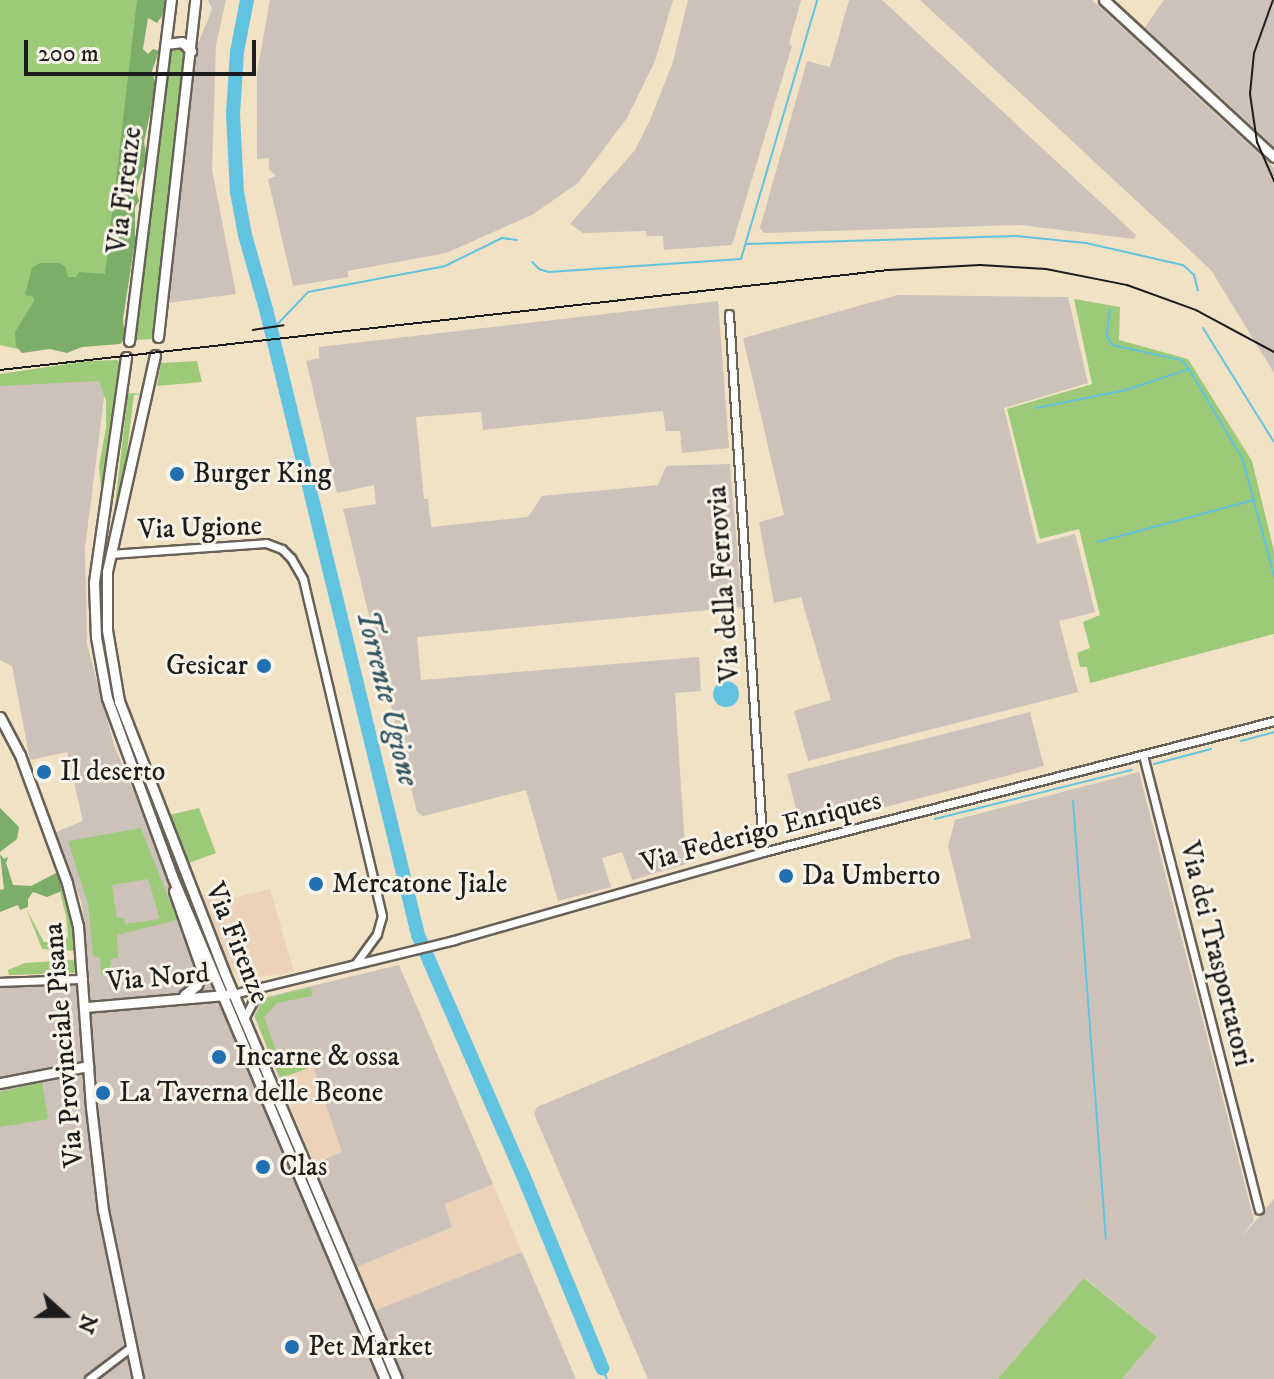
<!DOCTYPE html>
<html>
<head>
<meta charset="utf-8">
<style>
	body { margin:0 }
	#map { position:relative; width:1274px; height:1379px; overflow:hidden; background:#f1e1c5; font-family:"IM FELL DW Pica",serif }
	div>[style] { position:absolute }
	.built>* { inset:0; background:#ebd2b9 }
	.industrial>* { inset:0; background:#cdc2b9 }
	.green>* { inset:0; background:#9cca79 }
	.forest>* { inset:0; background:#7dae69 }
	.water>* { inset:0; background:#62c3e0 }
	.round { border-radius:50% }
	.stream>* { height:2px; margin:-1px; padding:0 1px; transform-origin:1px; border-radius:1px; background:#62c3e0 }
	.river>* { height:14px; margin:-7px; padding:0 7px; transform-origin:7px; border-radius:7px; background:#62c3e0 }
	.roads { filter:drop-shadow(2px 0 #676157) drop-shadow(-2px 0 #676157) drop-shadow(0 2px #676157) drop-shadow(0 -2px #676157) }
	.street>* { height:7px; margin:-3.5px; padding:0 3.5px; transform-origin:3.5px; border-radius:3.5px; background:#fff }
	.secondary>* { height:9px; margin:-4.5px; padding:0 4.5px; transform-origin:4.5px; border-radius:4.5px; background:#fff }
	.rail>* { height:2px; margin:-1px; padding:0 1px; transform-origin:1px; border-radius:1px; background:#1c1c1c }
	.dots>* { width:22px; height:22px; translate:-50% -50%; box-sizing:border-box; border:4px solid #f7f3e8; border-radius:50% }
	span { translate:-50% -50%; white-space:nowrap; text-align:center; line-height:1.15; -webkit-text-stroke:6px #f7f3e8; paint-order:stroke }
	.street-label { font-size:28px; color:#1c1c1c }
	.poi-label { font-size:28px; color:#1c1c1c }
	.left { translate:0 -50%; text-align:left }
	.right { translate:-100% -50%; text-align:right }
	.water-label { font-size:30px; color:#345661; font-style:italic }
	.north { position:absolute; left:24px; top:1275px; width:80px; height:80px; -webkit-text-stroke:6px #f7f3e8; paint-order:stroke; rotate:111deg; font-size:22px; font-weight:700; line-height:32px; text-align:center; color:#1c1c1c }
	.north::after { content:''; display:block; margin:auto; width:28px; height:36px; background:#1c1c1c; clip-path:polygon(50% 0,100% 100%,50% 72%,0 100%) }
	.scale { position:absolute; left:24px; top:40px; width:232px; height:36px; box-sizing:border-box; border:4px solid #1c1c1c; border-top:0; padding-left:10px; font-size:24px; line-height:28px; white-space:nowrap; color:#1c1c1c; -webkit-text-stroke:6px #f7f3e8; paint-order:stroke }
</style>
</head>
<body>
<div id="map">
	<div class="built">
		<div style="clip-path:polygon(227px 889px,229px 899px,270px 889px,294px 972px,243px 979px,230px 970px,201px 896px)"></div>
		<div style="clip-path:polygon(313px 1065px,343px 1153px,314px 1164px,279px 1078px)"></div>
		<div style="clip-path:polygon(493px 1184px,522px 1252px,374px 1311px,357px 1267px,452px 1227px,445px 1204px)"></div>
	</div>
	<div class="industrial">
		<div style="clip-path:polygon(208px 0,226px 0,216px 45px,212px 169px,236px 294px,168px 303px,198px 44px,212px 9px)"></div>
		<div style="clip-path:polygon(270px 0,673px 0,655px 61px,627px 118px,578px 183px,532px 215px,446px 253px,348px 271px,348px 277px,293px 286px,268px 179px,276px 176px,269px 170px,269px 158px,257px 159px,257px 73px)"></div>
		<div style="clip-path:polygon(688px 0,801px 0,789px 44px,792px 46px,733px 242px,731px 245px,664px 250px,663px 236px,647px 236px,646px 231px,583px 233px,570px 224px,635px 150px,650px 120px,673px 62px)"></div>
		<div style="clip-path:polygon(849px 0,882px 0,1136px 235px,1134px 239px,1021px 225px,764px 233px,760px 228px,807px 61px,830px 67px)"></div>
		<div style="clip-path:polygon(920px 0,1092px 0,1274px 168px,1274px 373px,1211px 270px)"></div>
		<div style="clip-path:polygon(1164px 0,1274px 0,1274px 146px,1145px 27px)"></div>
		<div style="clip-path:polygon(898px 295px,1068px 297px,1088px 383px,1004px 408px,1037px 544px,1075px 534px,1095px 612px,1059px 621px,1078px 692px,808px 761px,794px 711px,831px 700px,801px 597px,774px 603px,759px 522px,784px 515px,743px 338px)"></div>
		<div style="clip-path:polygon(718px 301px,729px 448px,682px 453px,680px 431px,666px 431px,663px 411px,483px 430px,481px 412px,416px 417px,424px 499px,428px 499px,431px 527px,528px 517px,542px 496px,658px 485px,666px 466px,730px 464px,742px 607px,417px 637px,421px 680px,699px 657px,701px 691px,675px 693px,686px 864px,632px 880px,622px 852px,602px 858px,611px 887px,558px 901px,526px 790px,423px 816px,417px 812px,343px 509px,376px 504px,374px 485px,337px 493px,306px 361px,319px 358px,319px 347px)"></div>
		<div style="clip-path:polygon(108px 367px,85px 548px,87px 644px,114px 745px,379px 1379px,0 1379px,0 987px,90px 983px,82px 904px,56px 832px,83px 821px,67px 752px,30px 760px,12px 666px,0 660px,0 379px)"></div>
		<div style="clip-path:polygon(1030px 712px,1044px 766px,801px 829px,787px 774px)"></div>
		<div style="clip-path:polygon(1139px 772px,1254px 1220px,1241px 1238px,1274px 1199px,1274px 1379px,1122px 1379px,1157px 1337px,1085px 1278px,998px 1379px,648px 1379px,534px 1114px,537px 1107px,897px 957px,971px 938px,948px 846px,955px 820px)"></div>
		<div style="clip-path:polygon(399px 965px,493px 1184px,445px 1204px,452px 1227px,357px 1267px,314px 1164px,342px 1152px,313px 1066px,279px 1078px,254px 1016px,262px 998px)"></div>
		<div style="clip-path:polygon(522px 1252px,576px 1379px,402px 1379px,374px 1311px)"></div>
	</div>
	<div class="green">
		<div style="clip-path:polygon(0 0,141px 0,103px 336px,18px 349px,0 345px)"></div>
		<div style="clip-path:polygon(180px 47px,185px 56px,153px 339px,135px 340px,170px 53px,172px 48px)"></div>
		<div style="clip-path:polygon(1074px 299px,1120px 307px,1119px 340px,1188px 359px,1252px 461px,1274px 551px,1274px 634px,1090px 683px,1087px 667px,1080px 667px,1077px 653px,1090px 648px,1083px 622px,1100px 615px,1079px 529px,1040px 539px,1007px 409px,1092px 384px)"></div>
		<div style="clip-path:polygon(88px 361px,117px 360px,121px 364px,101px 488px,99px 466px,106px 428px,106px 401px,99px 381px,0 386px,0 374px)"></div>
		<div style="clip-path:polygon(197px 361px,202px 382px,157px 386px,161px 363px)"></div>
		<div style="clip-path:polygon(128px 393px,143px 394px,134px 395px,124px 475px,113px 523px)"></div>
		<div style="clip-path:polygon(199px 808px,216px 853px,189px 863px,169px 815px)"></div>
		<div style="clip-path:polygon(evenodd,141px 828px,177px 920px,117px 935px,118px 958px,111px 959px,110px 975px,101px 975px,100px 958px,93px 956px,88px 904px,68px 841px,141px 828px,148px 879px,160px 919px,125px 924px,124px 918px,117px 918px,112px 885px,148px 879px)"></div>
		<div style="clip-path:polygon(65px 891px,76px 951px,42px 949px,26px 908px,44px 942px,64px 942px,68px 936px,66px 916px,60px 892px)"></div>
		<div style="clip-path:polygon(73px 960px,77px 966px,74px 973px,9px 975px,8px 970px,25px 963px)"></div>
		<div style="clip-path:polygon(311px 987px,312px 996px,277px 1003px,264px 1017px,277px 1053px,285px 1063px,324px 1063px,280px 1078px,255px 1017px,263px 999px)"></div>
		<div style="clip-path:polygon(42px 1082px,48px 1119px,0 1127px,0 1092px)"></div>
		<div style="clip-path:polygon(1084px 1278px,1157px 1337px,1122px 1379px,998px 1379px)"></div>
	</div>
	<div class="forest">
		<div style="clip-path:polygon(137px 0,164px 0,165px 12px,157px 23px,148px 18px,143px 49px,148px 54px,153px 49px,159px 51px,152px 71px,156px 86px,144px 142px,147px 158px,136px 189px,139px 201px,135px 207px,135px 241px,123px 319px,125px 339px,120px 344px,82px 347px,67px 353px,50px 349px,22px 353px,16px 346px,15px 332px,34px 301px,34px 297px,25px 295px,32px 268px,40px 263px,59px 263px,65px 266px,68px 277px,76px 277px,79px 272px,105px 274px)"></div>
		<div style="clip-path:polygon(0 808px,19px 827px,17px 839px,0 852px)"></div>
		<div style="clip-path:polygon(0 854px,4px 859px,8px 857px,6px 863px,13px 885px,31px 886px,58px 872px,62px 891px,47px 897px,33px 892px,28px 899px,28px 907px,20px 910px,18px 905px,0 912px,0 890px,4px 889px)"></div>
	</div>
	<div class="water">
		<div class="round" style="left:713px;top:681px;width:26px;height:26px"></div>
	</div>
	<div class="stream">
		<div style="left:747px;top:244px;width:269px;rotate:-1.7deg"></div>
		<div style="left:1016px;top:236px;width:70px;rotate:5.7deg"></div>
		<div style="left:1086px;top:243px;width:99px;rotate:12.8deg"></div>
		<div style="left:1183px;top:265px;width:15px;rotate:42deg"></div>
		<div style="left:1194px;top:275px;width:16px;rotate:76deg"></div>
		<div style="left:532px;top:262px;width:10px;rotate:45deg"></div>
		<div style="left:539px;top:269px;width:10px;rotate:17deg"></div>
		<div style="left:549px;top:272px;width:192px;rotate:-3.9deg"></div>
		<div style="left:741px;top:259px;width:270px;rotate:-73.6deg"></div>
		<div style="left:1110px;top:310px;width:26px;rotate:97deg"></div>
		<div style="left:1107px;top:336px;width:10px;rotate:61deg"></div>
		<div style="left:1112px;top:345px;width:71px;rotate:12.3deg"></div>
		<div style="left:1181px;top:360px;width:12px;rotate:48deg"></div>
		<div style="left:1189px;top:369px;width:106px;rotate:59.3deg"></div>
		<div style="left:1243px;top:460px;width:120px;rotate:75deg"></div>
		<div style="left:1203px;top:328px;width:134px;rotate:58.1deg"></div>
		<div style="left:271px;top:331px;width:54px;rotate:-46.5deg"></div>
		<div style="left:308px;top:292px;width:139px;rotate:-10.7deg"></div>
		<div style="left:445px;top:266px;width:64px;rotate:-26.2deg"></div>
		<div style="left:502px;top:238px;width:15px;rotate:8deg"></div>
		<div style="left:1036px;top:408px;width:92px;rotate:-11.3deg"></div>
		<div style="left:1126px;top:390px;width:66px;rotate:-18.4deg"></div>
		<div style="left:1098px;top:542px;width:162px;rotate:-15.1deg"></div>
		<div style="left:1241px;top:741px;width:34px;rotate:-15deg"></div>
		<div style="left:1154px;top:764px;width:59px;rotate:-14.7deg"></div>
		<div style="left:1073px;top:801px;width:439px;rotate:85.7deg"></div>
		<div style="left:935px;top:819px;width:203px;rotate:-14deg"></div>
		<div style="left:602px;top:1368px;width:12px;rotate:66deg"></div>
	</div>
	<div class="river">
		<div style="left:247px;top:0;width:53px;rotate:100.9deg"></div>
		<div style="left:237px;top:52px;width:62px;rotate:93.7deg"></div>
		<div style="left:233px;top:114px;width:78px;rotate:87.1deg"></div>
		<div style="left:237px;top:192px;width:44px;rotate:79.5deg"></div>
		<div style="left:245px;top:235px;width:77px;rotate:74.2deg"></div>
		<div style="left:266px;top:309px;width:644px;rotate:76.35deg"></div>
		<div style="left:418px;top:935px;width:262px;rotate:66.4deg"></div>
		<div style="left:523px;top:1175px;width:209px;rotate:67.7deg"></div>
	</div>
	<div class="roads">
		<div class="street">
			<div style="left:729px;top:314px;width:539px;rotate:86.38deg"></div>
			<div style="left:110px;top:554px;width:156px;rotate:-4deg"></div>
			<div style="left:266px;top:543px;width:17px;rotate:21deg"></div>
			<div style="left:282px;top:549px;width:13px;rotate:45deg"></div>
			<div style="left:291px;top:558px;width:24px;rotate:60deg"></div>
			<div style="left:303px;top:579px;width:346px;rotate:76.8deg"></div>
			<div style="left:382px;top:916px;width:19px;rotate:106deg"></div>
			<div style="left:377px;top:934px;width:37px;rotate:126deg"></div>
			<div style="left:1143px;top:755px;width:469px;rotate:75.7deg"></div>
			<div style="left:0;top:982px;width:83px;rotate:-2.1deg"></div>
			<div style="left:233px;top:994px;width:228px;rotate:-13.7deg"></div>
			<div style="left:454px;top:940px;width:321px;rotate:-15.9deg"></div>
			<div style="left:763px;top:852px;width:528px;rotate:-14.38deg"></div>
			<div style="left:244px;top:1019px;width:34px;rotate:-63deg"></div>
			<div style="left:89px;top:1379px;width:53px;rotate:-37.3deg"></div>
		</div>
		<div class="secondary">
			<div style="left:1104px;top:0;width:231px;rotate:42.7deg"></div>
			<div style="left:166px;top:44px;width:16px;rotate:-7deg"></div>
			<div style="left:182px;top:42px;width:13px;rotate:45deg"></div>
			<div style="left:158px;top:337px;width:339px;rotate:-83.7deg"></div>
			<div style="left:129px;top:341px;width:344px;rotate:-83deg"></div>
			<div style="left:155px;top:355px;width:222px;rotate:102.5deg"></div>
			<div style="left:107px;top:572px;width:58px;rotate:90deg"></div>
			<div style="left:107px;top:630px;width:72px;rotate:80.4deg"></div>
			<div style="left:119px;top:701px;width:291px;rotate:68.8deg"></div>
			<div style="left:224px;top:972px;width:442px;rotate:67deg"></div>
			<div style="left:126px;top:357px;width:228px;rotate:98.1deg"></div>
			<div style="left:94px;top:583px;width:54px;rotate:87.9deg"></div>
			<div style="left:96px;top:637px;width:62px;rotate:79.8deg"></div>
			<div style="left:107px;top:698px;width:189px;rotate:69.9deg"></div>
			<div style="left:172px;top:876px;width:546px;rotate:67.05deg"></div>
			<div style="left:0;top:717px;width:43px;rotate:62.2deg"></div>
			<div style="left:20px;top:755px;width:136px;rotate:69.8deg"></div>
			<div style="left:67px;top:883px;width:44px;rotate:75.7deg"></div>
			<div style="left:78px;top:926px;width:181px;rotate:85.9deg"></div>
			<div style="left:91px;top:1107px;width:104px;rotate:83.4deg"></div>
			<div style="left:103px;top:1210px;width:173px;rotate:78.3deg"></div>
			<div style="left:174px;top:891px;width:85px;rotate:70.7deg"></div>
			<div style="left:202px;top:971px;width:15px;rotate:110deg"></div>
			<div style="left:197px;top:985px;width:16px;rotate:142deg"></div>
			<div style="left:86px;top:1007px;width:141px;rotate:-4.9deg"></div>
			<div style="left:0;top:1083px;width:90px;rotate:-10.9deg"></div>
		</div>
	</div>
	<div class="rail">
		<div style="left:1273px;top:0;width:56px;rotate:109.7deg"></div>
		<div style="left:1254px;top:53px;width:41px;rotate:95.6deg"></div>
		<div style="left:1250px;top:94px;width:49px;rotate:81.7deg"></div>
		<div style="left:1257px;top:142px;width:43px;rotate:66.4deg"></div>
		<div style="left:253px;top:330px;width:31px;rotate:-9deg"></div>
		<div style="left:0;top:370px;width:895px;rotate:-6.42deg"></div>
		<div style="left:889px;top:270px;width:91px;rotate:-3.1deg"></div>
		<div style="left:980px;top:265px;width:66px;rotate:3.5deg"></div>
		<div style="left:1046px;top:269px;width:83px;rotate:11.2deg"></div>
		<div style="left:1127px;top:285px;width:73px;rotate:19.9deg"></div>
		<div style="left:1196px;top:310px;width:89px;rotate:28.3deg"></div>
	</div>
	<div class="dots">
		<div style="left:177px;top:474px;background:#1f6fb2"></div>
		<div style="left:264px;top:666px;background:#1f6fb2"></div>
		<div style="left:44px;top:772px;background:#1f6fb2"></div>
		<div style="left:786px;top:876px;background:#1f6fb2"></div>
		<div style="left:316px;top:884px;background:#1f6fb2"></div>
		<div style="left:219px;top:1057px;background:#1f6fb2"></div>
		<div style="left:103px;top:1093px;background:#1f6fb2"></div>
		<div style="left:263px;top:1167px;background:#1f6fb2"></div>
		<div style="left:292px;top:1347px;background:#1f6fb2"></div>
	</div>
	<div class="street-label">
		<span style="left:125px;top:190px;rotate:-83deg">Via Firenze</span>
		<span style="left:200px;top:528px;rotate:-2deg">Via Ugione</span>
		<span style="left:724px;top:584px;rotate:-94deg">Via della Ferrovia</span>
		<span style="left:761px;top:832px;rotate:-15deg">Via Federigo Enriques</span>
		<span style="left:237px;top:943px;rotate:68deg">Via Firenze</span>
		<span style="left:1216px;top:954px;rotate:76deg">Via dei Trasportatori</span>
		<span style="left:158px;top:978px;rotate:-5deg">Via Nord</span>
		<span style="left:64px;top:1045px;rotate:-95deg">Via Provinciale Pisana</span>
	</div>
	<div class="poi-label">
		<span class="left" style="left:193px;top:474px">Burger King</span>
		<span class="right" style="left:248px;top:666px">Gesicar</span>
		<span class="left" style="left:60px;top:772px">Il deserto</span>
		<span class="left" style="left:802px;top:876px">Da Umberto</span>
		<span class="left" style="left:332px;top:884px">Mercatone Jiale</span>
		<span class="left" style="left:235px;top:1057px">Incarne &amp; ossa</span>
		<span class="left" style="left:119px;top:1093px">La Taverna delle Beone</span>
		<span class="left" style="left:279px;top:1167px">Clas</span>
		<span class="left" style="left:308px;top:1347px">Pet Market</span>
	</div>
	<div class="water-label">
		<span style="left:386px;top:698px;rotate:76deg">Torrente Ugione</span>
	</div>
	<div class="north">N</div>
	<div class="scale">200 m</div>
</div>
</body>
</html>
